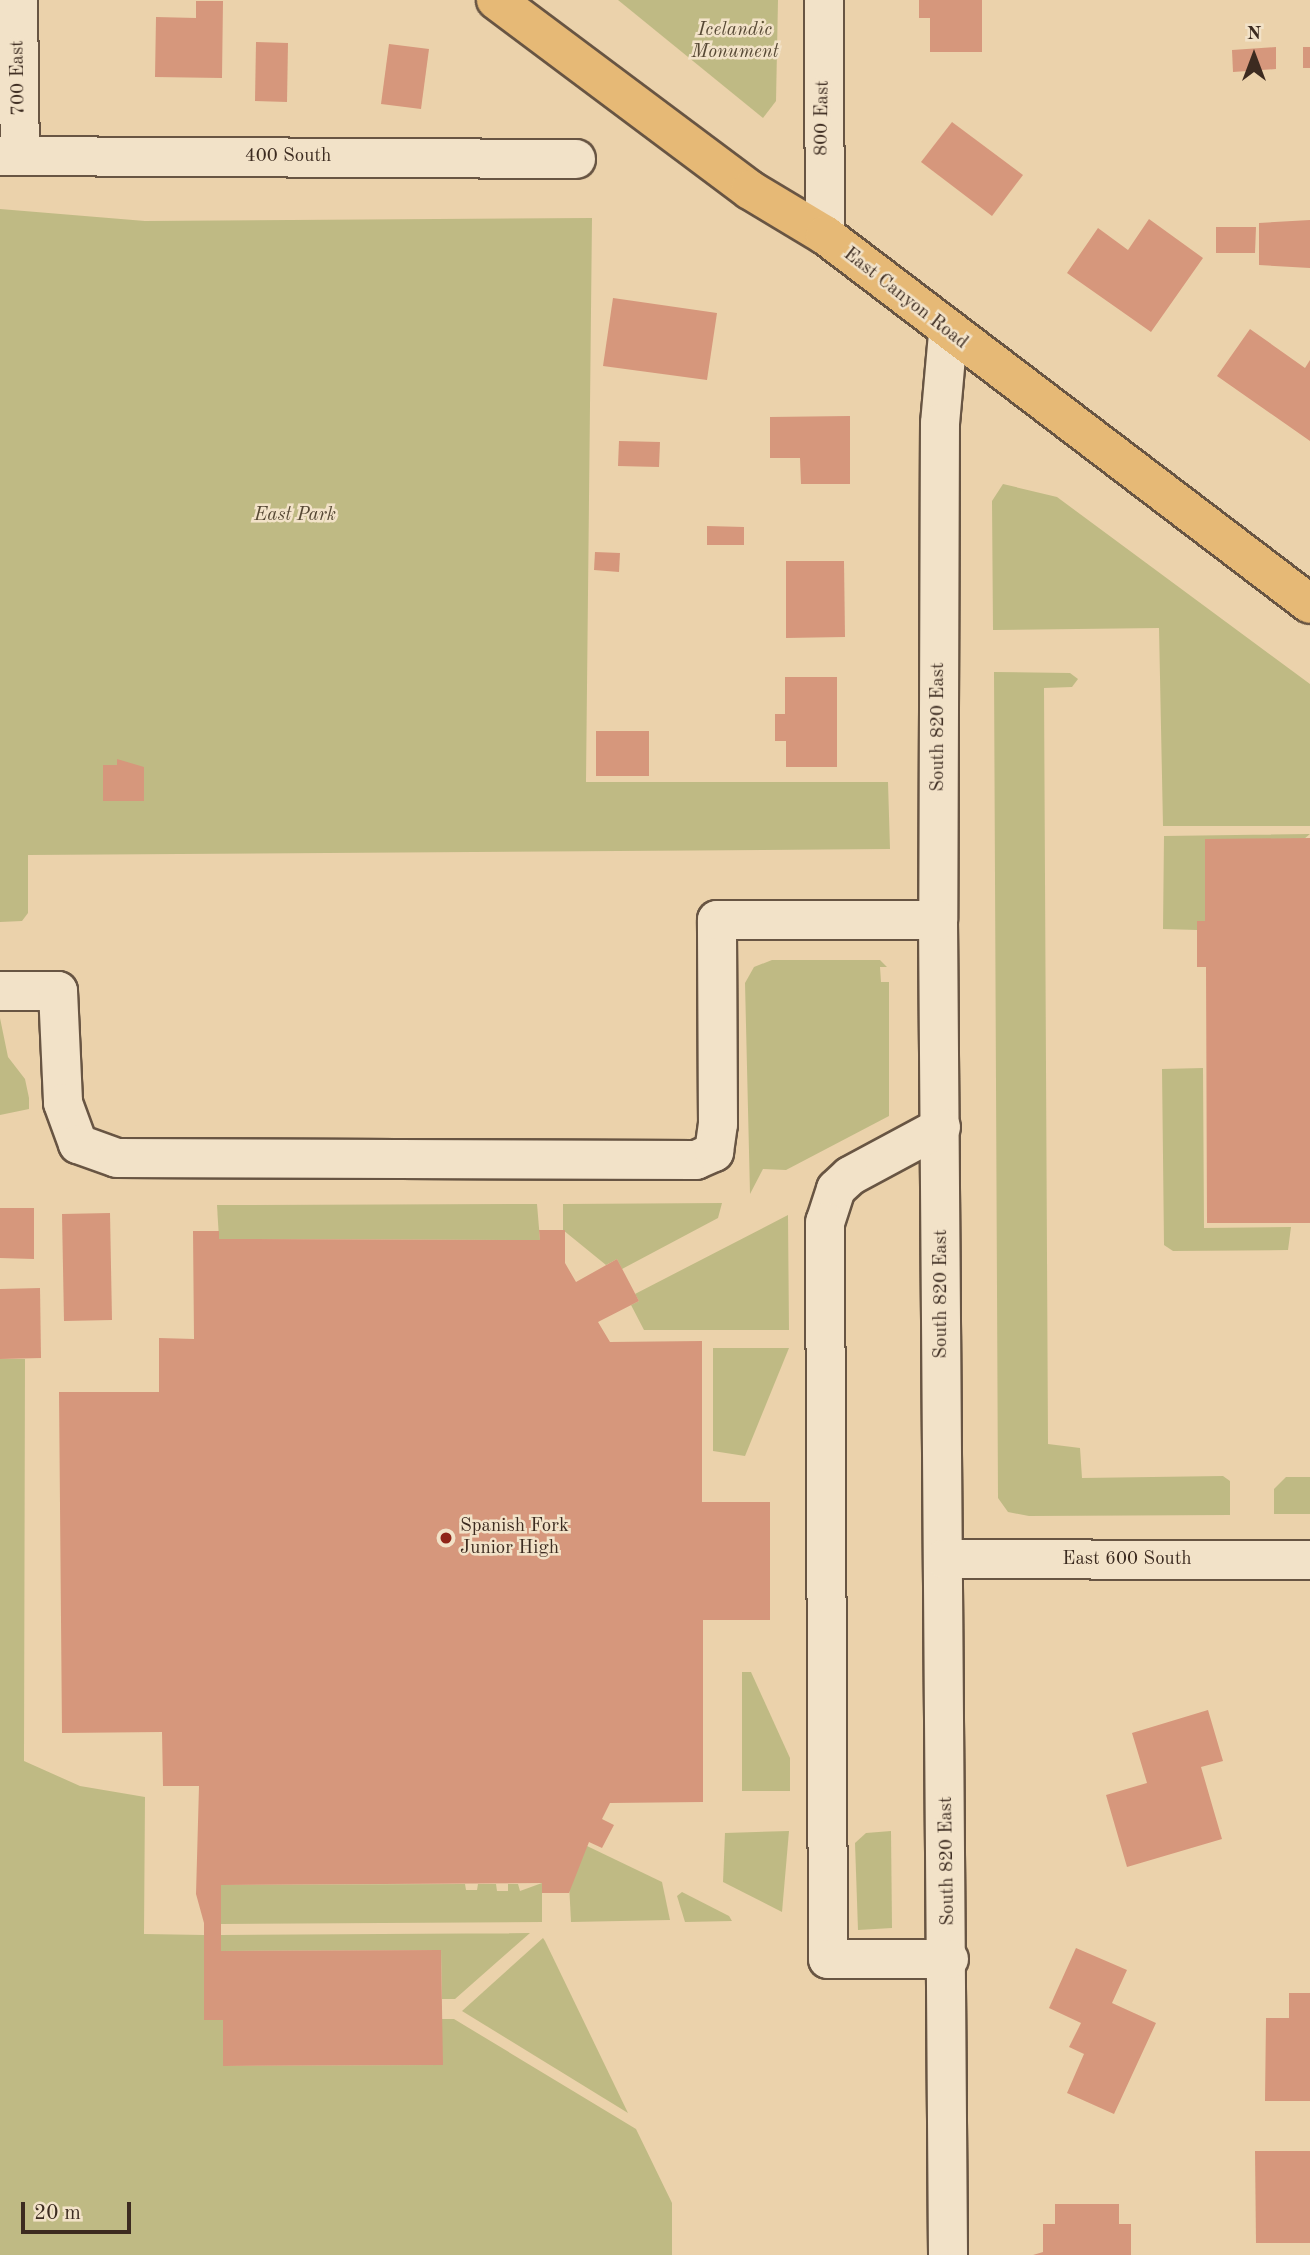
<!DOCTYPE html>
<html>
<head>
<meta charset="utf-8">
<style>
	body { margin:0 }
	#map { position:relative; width:1310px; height:2255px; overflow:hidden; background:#ebd2ab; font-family:"Old Standard TT",serif }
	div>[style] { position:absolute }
	.green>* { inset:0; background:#bfba84 }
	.building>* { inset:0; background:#d6977c }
	.roads { filter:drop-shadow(2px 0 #685543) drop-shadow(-2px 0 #685543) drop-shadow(0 2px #685543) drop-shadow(0 -2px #685543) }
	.minor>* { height:38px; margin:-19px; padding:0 19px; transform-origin:19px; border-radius:19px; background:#f2e2c8 }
	.major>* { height:38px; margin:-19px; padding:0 19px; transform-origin:19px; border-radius:19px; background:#e6b976 }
	.dots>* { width:19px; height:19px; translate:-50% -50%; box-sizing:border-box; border:4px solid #f2e2c8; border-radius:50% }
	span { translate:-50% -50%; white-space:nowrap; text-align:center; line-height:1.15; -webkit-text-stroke:5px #f2e2c8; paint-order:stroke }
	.park-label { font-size:19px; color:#564834; font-style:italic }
	.street-label { font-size:19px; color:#3c2b20 }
	.poi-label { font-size:19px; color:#3c2b20 }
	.left { translate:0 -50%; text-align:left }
	.north { position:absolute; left:1219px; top:21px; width:70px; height:70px; -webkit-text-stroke:5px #f2e2c8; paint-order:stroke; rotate:0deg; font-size:19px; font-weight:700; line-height:28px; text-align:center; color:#3c2b20 }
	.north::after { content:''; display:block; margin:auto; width:24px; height:32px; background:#3c2b20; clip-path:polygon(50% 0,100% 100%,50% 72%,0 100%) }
	.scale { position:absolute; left:21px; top:2202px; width:110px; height:32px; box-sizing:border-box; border:4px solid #3c2b20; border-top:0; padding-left:9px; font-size:21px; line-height:24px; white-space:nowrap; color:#3c2b20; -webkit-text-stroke:5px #f2e2c8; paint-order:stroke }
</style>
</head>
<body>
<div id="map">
	<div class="green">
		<div style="clip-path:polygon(618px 0,778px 0,776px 101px,763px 118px)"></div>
		<div style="clip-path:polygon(0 209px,145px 221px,592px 218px,586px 782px,888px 782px,890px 849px,28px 855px,28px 913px,22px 921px,0 922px)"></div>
		<div style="clip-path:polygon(1003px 484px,1057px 497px,1310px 684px,1310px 826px,1163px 826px,1159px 628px,993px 630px,992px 501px)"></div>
		<div style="clip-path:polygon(994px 672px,1070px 673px,1078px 679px,1072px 687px,1044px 688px,1048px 1444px,1080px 1448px,1082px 1478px,1223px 1476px,1230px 1481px,1230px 1515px,1029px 1516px,1008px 1512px,998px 1498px)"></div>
		<div style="clip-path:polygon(1310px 834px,1205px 921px,1197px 922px,1197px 930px,1163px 929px,1164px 836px)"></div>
		<div style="clip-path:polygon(772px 960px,880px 960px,887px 967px,880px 967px,881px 982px,889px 982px,889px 1116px,786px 1170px,763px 1169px,750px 1194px,745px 983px,754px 967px)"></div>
		<div style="clip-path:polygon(0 1018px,8px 1057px,25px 1079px,29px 1098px,29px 1109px,0 1115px)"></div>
		<div style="clip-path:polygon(1203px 1068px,1204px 1228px,1291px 1227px,1288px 1250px,1173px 1251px,1164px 1245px,1162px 1069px)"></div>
		<div style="clip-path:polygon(722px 1203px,718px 1218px,622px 1269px,617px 1259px,606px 1265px,563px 1230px,563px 1204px)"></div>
		<div style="clip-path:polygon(537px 1204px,540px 1240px,219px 1239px,217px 1205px)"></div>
		<div style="clip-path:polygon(788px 1215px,789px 1330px,644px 1330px,631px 1305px,639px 1301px,635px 1294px)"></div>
		<div style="clip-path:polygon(713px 1348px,789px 1348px,745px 1456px,713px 1451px)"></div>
		<div style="clip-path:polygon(0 1359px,25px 1359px,24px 1761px,80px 1786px,145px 1797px,144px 1934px,204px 1935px,204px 2020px,223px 2020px,223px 2066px,442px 2065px,442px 2019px,454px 2019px,636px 2129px,672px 2203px,672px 2255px,0 2255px)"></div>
		<div style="clip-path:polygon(1286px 1477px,1310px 1477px,1310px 1514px,1274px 1514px,1274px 1489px)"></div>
		<div style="clip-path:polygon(742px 1672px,751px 1672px,790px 1758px,790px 1791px,742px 1791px)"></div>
		<div style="clip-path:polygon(789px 1831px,782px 1912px,723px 1882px,725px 1833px)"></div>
		<div style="clip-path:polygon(891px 1831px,892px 1928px,858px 1930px,855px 1843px,866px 1833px)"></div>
		<div style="clip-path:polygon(587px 1846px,662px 1882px,670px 1920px,571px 1922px,569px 1883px)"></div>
		<div style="clip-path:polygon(542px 1883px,542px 1922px,221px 1924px,221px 1885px,465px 1884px,466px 1890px,477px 1890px,478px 1884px,496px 1884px,497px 1891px,508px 1891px,508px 1884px,518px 1884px,520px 1891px)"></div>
		<div style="clip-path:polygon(682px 1892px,729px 1916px,732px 1921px,685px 1922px,677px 1896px)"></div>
		<div style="clip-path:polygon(530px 1933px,455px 1999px,442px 1999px,441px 1950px,221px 1951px,221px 1935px)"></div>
		<div style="clip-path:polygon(543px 1938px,545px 1941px,628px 2113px,462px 2011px)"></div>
	</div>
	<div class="building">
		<div style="clip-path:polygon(919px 0,982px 0,982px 52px,930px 52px,930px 18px,919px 18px)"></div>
		<div style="clip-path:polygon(196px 1px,223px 1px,222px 78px,155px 77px,156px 17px,196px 18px)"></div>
		<div style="clip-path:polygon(256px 42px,288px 43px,287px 102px,255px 101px)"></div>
		<div style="clip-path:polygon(389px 44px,429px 49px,421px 109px,381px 104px)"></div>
		<div style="clip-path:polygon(1276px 47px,1276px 69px,1233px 72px,1232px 50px)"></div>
		<div style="clip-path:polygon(1303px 47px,1310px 47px,1310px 68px,1303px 68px)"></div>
		<div style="clip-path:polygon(952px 122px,1023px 175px,992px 216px,921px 162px)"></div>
		<div style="clip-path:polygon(1149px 219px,1203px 258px,1151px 332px,1067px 273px,1098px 228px,1128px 250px)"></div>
		<div style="clip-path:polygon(1310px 220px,1310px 268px,1259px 265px,1259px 223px)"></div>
		<div style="clip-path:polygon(1216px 227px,1256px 227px,1255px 253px,1216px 253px)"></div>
		<div style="clip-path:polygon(613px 298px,717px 313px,707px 380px,603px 366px)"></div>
		<div style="clip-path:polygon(1250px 329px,1305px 368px,1310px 360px,1310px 441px,1217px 376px)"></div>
		<div style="clip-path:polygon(850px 416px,850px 484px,801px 484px,800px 458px,770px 458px,770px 417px)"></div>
		<div style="clip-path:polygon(619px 441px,660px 442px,659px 467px,618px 466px)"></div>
		<div style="clip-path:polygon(707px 526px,744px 527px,744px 545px,707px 545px)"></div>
		<div style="clip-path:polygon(595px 552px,620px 553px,619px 572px,594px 570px)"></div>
		<div style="clip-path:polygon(786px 561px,844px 561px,845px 637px,786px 638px)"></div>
		<div style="clip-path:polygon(785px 677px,837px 677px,837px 767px,786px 767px,786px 741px,775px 741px,775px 714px,785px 714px)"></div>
		<div style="clip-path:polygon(596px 731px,649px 731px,649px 776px,596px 776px)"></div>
		<div style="clip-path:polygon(117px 759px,144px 767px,144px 801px,103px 801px,103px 765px,117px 765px)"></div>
		<div style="clip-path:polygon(1310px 838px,1310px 1223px,1207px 1223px,1206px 967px,1197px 967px,1197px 921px,1205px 921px,1205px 839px)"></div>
		<div style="clip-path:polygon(0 1208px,34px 1208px,34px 1259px,0 1258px)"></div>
		<div style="clip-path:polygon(110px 1213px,112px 1320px,64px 1321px,62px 1214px)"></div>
		<div style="clip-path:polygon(539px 1230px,565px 1230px,565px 1263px,576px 1282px,617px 1259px,639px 1301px,598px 1322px,610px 1342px,702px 1341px,702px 1502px,770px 1502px,770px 1620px,703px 1620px,703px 1802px,610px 1803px,602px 1819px,614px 1825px,602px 1848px,589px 1842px,569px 1893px,542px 1893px,542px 1883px,221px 1885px,221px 1951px,441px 1950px,443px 2065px,223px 2066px,223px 2020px,204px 2020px,204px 1923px,196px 1894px,199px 1786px,163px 1786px,162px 1732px,62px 1733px,59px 1392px,159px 1392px,159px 1338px,194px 1339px,193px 1231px,219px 1231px,219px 1239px,540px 1240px)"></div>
		<div style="clip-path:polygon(40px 1288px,41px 1358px,0 1359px,0 1289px)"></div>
		<div style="clip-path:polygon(1208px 1710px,1223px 1761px,1201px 1767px,1222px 1839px,1127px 1867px,1106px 1795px,1147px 1783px,1132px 1733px)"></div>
		<div style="clip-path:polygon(1076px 1948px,1127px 1970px,1112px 2003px,1156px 2023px,1114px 2114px,1067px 2093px,1084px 2054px,1069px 2047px,1081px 2023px,1049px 2008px)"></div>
		<div style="clip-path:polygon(1289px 1993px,1310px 1993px,1310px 2101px,1265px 2101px,1266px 2018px,1289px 2018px)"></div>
		<div style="clip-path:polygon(1255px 2151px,1310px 2151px,1310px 2243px,1256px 2243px)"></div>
		<div style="clip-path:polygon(1055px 2204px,1119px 2204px,1119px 2224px,1131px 2224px,1131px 2255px,1033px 2255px,1043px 2252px,1043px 2224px,1055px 2224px)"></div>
	</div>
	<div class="roads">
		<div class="minor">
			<div style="left:18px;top:0;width:156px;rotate:89.3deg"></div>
			<div style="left:824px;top:0;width:235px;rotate:89.8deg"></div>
			<div style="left:0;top:156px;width:576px;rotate:0.3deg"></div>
			<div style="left:948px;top:334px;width:89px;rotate:95.1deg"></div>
			<div style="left:940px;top:423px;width:497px;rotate:90.2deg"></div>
			<div style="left:938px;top:920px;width:1335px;rotate:89.57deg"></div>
			<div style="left:0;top:991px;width:58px"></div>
			<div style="left:58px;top:991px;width:112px;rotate:87.4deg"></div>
			<div style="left:63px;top:1103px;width:44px;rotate:69.9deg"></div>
			<div style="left:78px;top:1144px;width:41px;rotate:19.7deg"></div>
			<div style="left:117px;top:1158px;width:579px;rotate:0.2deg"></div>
			<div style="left:696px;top:1160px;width:20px;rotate:-24deg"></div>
			<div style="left:714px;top:1152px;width:28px;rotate:-82deg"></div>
			<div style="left:718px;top:1124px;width:204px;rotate:-90.3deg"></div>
			<div style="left:717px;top:920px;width:221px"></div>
			<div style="left:941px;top:1127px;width:103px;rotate:151.7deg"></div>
			<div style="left:850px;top:1176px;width:19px;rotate:137deg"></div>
			<div style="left:836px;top:1189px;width:35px;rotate:108deg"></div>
			<div style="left:825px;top:1222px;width:737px;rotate:89.77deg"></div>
			<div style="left:828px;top:1959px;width:121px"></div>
			<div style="left:944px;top:1559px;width:366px;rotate:0.2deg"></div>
		</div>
		<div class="major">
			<div style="left:496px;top:0;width:317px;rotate:36.8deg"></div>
			<div style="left:750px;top:190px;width:87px;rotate:31deg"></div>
			<div style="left:825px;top:235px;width:609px;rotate:37.26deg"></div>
		</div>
	</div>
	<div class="dots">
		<div style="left:446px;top:1538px;background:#8f2418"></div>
	</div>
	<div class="park-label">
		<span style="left:735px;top:42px">Icelandic<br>Monument</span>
		<span style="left:295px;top:516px">East Park</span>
	</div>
	<div class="street-label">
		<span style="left:19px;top:78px;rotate:-91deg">700 East</span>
		<span style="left:823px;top:118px;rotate:-89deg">800 East</span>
		<span style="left:288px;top:157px">400 South</span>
		<span style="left:905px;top:299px;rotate:38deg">East Canyon Road</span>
		<span style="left:939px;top:727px;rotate:-90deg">South 820 East</span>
		<span style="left:942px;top:1294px;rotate:-90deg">South 820 East</span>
		<span style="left:1127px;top:1560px">East 600 South</span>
		<span style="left:948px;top:1861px;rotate:-91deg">South 820 East</span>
	</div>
	<div class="poi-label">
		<span class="left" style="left:460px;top:1538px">Spanish Fork<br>Junior High</span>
	</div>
	<div class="north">N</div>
	<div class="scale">20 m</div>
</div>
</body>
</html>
